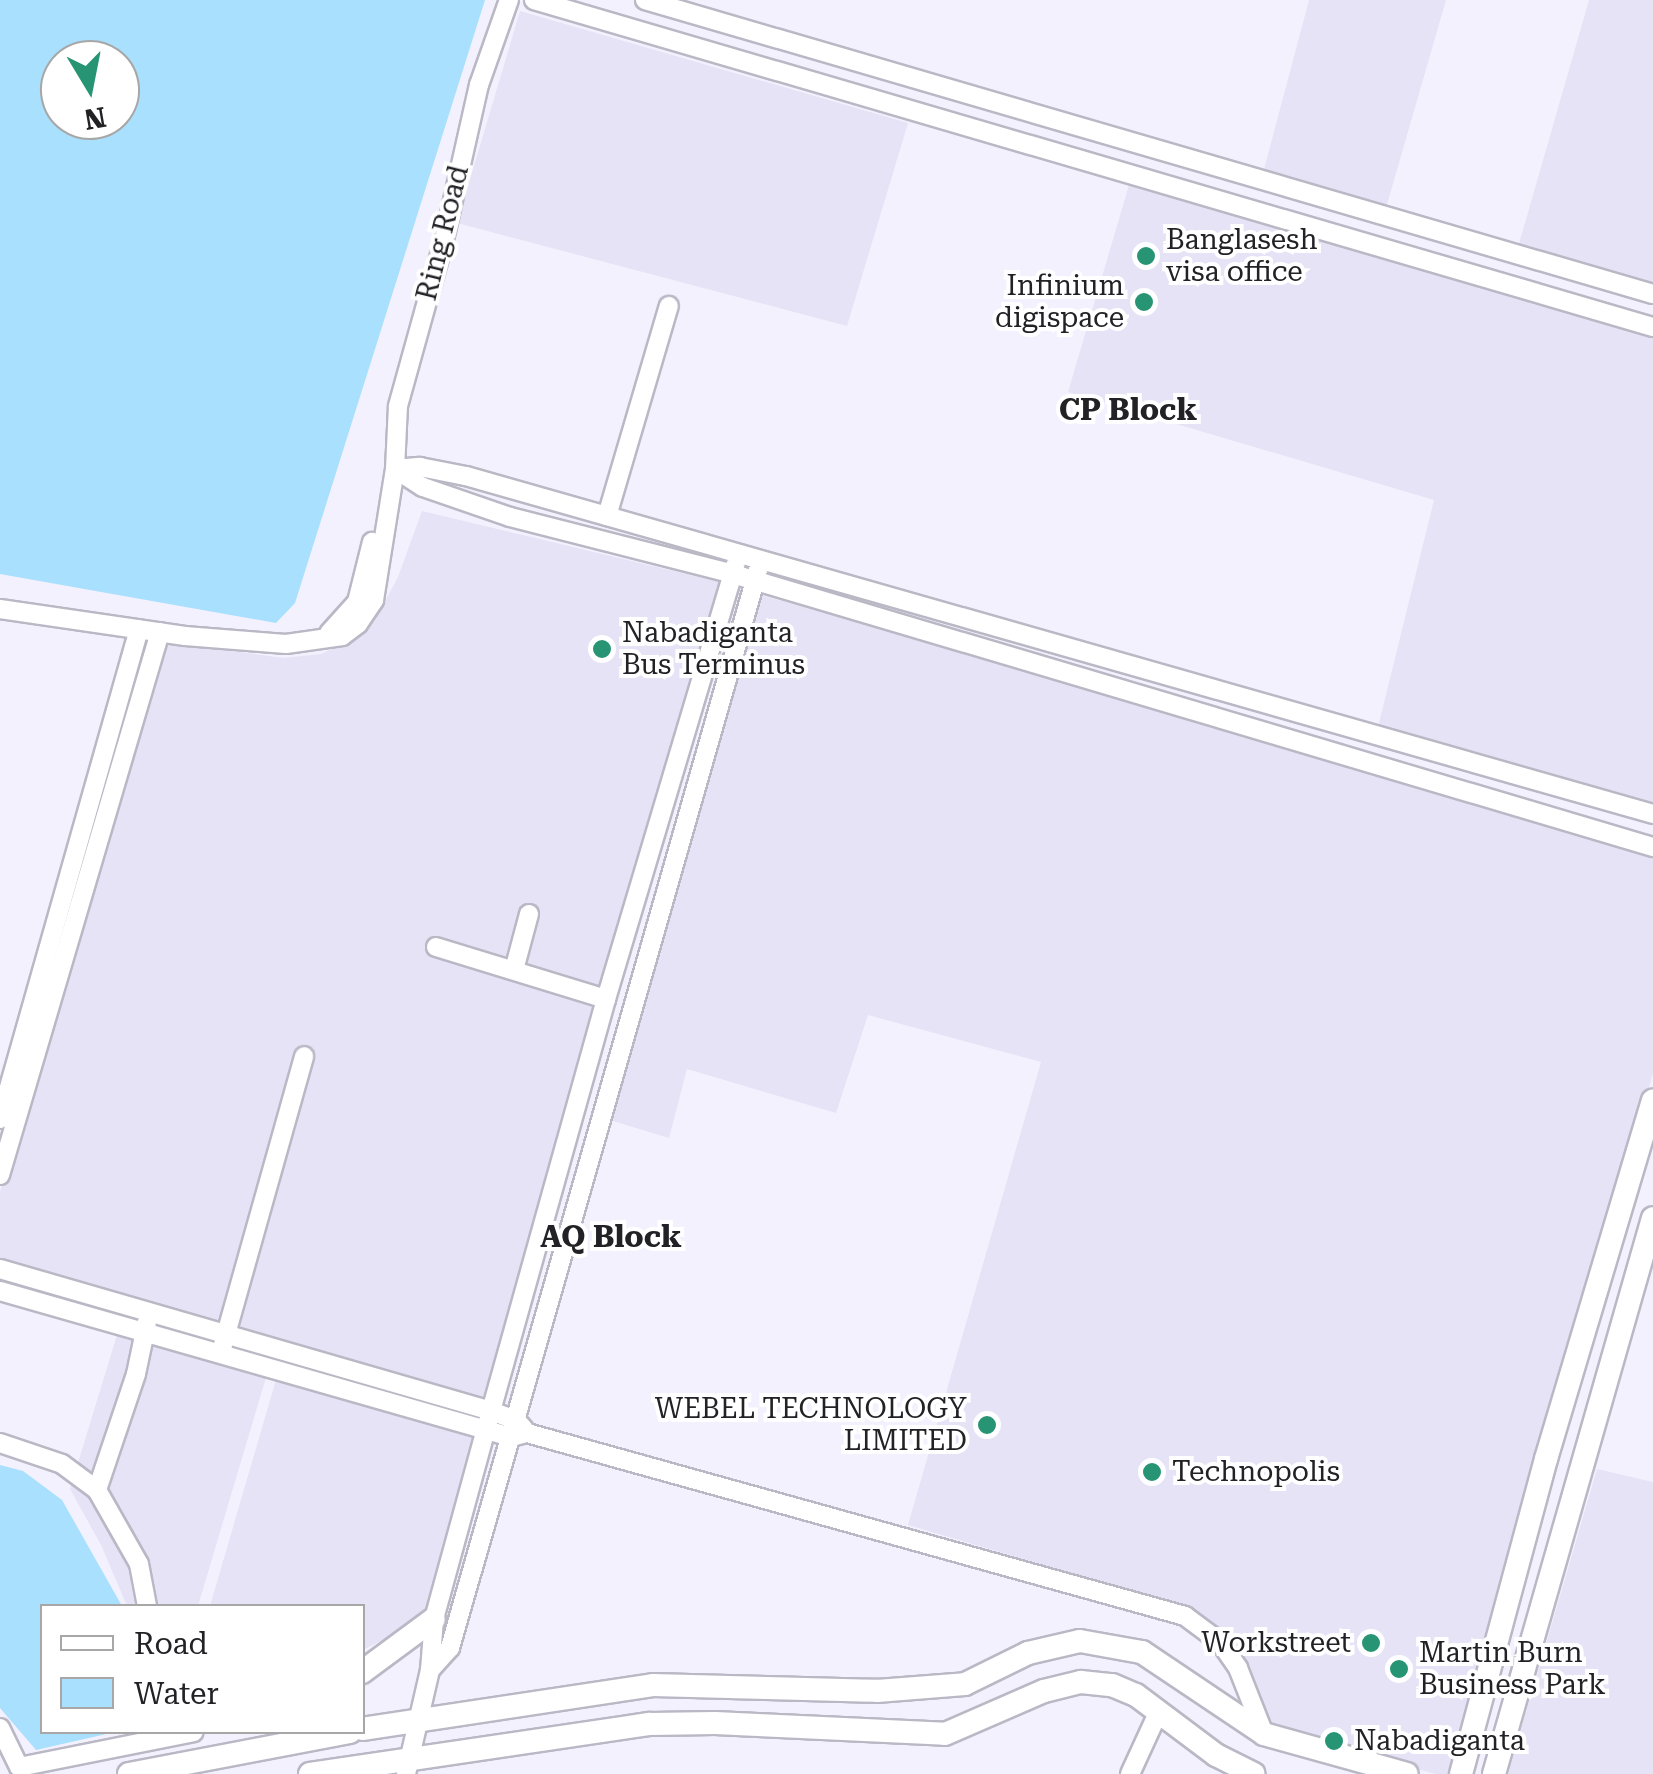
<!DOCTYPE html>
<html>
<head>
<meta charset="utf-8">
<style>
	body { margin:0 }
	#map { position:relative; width:1653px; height:1774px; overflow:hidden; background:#f3f1fe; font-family:"Roboto Serif",serif }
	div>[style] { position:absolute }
	.built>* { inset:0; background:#e6e3f7 }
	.water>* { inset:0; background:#a8e0fd }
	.roads { filter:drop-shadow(2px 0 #bab8c5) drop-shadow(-2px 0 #bab8c5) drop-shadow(0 2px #bab8c5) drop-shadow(0 -2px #bab8c5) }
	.minor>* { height:18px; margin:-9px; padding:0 9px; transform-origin:9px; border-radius:9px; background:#fff }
	.major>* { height:22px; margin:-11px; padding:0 11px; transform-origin:11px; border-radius:11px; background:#fff }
	.dots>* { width:28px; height:28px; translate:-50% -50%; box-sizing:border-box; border:5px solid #fff; border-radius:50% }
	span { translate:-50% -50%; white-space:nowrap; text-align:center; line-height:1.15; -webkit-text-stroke:8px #fff; paint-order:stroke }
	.street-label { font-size:28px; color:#222226 }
	.poi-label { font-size:28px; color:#222226 }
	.left { translate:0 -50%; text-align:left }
	.right { translate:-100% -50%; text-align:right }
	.neighbourhood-label { font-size:30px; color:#222226; font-weight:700 }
	.legend { position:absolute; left:40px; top:1604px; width:325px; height:130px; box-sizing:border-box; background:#fff; border:2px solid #a7a7a8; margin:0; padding:12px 18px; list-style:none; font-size:30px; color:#222226 }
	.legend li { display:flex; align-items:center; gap:20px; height:50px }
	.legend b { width:50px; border:2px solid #a7a7a8 }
	.north { position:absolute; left:40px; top:40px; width:100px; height:100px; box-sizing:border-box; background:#fff; border:2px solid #a7a7a8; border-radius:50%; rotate:170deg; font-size:28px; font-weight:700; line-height:40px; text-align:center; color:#222226 }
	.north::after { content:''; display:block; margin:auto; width:35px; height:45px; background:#279474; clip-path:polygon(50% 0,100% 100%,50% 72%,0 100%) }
</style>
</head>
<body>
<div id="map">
	<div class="built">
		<div style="clip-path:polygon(1309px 0,1446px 0,1386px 208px,1263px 173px)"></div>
		<div style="clip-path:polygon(1589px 0,1653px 0,1653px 284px,1518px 247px)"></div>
		<div style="clip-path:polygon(520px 11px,908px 123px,847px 326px,457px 223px)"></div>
		<div style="clip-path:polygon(1129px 185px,1653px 334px,1653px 809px,1378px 727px,1434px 500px,1068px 392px)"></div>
		<div style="clip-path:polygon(422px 511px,736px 586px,497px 1415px,0 1265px,0 1192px,156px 640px,283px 658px,321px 654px,357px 637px,375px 620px,398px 577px)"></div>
		<div style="clip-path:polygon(746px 591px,1317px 749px,1653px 853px,1653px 1073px,1455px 1774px,1436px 1774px,1287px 1733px,1248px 1716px,1225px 1640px,1193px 1609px,908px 1525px,1041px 1062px,868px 1015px,836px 1113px,687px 1069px,669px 1138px,593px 1115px)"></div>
		<div style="clip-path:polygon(120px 1325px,270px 1364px,198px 1606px,127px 1606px,101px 1545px,70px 1489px)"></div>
		<div style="clip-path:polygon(280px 1366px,490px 1427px,443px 1609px,363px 1650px,362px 1606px,210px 1606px)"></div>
		<div style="clip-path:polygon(1597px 1469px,1653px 1482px,1653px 1774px,1508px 1774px)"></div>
	</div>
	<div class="water">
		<div style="clip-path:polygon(evenodd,0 0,485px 0,295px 603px,276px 623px,0 574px,0 0,60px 60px,120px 60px,120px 120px,60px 120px,60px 60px)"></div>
		<div style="clip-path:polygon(0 1465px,23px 1471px,62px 1500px,122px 1606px,42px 1606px,42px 1732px,115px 1732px,36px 1750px,0 1708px)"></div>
	</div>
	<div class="roads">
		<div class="minor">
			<div style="left:534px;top:0;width:1166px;rotate:16.29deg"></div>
			<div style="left:645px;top:0;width:1050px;rotate:16.26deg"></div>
			<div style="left:395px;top:469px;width:33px;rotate:33deg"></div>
			<div style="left:423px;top:487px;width:92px;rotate:19deg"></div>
			<div style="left:510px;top:517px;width:230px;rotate:14.3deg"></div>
			<div style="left:733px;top:574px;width:960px;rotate:16.53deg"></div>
			<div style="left:395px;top:469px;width:25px;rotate:-5deg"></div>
			<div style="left:420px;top:467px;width:47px;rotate:11.1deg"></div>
			<div style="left:466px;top:476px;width:1234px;rotate:15.89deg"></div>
			<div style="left:607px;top:516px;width:219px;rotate:-73.6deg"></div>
			<div style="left:0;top:609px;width:187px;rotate:8.3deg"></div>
			<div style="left:185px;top:636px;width:101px;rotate:4.5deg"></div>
			<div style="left:286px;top:644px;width:57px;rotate:-8.1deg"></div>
			<div style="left:342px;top:636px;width:20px;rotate:-37deg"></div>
			<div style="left:358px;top:624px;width:29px;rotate:-56deg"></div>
			<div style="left:374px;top:600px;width:133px;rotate:-80.9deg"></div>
			<div style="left:395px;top:469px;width:63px;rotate:-87.3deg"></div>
			<div style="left:398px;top:406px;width:172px;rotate:-74.5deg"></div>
			<div style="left:444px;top:240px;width:159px;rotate:-77.3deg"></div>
			<div style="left:479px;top:85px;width:90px;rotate:-70.6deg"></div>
			<div style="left:329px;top:633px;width:42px;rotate:-47.9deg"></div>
			<div style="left:357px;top:602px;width:62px;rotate:-76deg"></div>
			<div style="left:436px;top:947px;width:178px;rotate:17deg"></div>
			<div style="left:514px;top:970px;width:58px;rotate:-75deg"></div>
			<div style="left:0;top:1119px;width:509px;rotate:-74.16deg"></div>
			<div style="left:0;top:1175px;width:566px;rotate:-73.58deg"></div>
			<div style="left:0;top:1269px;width:511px;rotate:16.13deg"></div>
			<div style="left:491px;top:1411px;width:27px;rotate:20deg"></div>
			<div style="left:516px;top:1420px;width:12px;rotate:48deg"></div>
			<div style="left:0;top:1291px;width:531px;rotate:15.95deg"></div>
			<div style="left:511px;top:1437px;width:16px;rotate:-14deg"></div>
			<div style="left:527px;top:1433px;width:683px;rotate:15.54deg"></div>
			<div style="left:1185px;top:1616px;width:44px;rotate:36.6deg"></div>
			<div style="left:1220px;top:1642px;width:32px;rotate:55deg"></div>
			<div style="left:1238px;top:1668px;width:71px;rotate:68.5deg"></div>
			<div style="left:223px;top:1345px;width:300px;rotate:-74.3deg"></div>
			<div style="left:0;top:1443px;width:65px;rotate:18.7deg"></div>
			<div style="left:62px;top:1464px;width:44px;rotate:36.6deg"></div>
			<div style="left:97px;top:1490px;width:122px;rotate:-71.4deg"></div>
			<div style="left:136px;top:1374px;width:53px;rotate:-78.1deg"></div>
			<div style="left:97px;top:1490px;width:85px;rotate:60.4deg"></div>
			<div style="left:139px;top:1564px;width:43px;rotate:79.2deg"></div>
			<div style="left:430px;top:1670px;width:30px;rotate:-48deg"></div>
			<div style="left:450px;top:1648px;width:1121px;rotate:-74.05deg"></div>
			<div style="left:0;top:1728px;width:43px;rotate:64deg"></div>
			<div style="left:19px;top:1767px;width:178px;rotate:-11.3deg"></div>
			<div style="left:406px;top:1774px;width:107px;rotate:-77deg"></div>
			<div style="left:430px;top:1670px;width:51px;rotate:-85.5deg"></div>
			<div style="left:434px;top:1619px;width:197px;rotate:-74.7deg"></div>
			<div style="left:486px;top:1429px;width:446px;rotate:-74.4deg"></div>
			<div style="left:606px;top:999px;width:453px;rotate:-73.4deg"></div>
			<div style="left:1130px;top:1774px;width:69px;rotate:-65.3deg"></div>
		</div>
		<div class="major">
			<div style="left:362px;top:1672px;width:89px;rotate:-36.4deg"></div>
			<div style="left:362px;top:1729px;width:294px;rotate:-8.6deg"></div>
			<div style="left:653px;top:1685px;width:224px;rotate:1.5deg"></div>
			<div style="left:877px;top:1691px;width:88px;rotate:-4.5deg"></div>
			<div style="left:965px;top:1684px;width:70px;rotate:-26.2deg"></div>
			<div style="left:1028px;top:1653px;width:53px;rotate:-13deg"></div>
			<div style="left:1080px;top:1641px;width:63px;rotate:10.1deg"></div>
			<div style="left:1142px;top:1652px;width:147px;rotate:33.9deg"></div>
			<div style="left:1264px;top:1734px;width:148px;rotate:15.6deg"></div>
			<div style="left:129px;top:1774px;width:225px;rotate:-10.8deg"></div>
			<div style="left:310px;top:1774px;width:344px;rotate:-8.4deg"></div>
			<div style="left:650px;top:1724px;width:65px;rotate:-0.9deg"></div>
			<div style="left:715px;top:1723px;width:230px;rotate:2.7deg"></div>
			<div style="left:945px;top:1734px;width:108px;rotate:-23.5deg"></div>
			<div style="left:1044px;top:1691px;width:38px;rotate:-14deg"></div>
			<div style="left:1081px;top:1682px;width:31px;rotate:6deg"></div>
			<div style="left:1112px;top:1685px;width:26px;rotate:23deg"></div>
			<div style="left:1136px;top:1695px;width:100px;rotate:36.9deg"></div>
			<div style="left:1216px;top:1755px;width:42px;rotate:26.6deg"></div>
			<div style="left:1461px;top:1774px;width:326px;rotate:-74.9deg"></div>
			<div style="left:1546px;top:1459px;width:374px;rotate:-73.4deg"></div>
			<div style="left:1494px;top:1774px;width:578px;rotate:-74.04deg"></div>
		</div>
	</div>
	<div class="dots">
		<div style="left:1146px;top:256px;background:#279474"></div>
		<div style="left:1144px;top:302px;background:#279474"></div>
		<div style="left:602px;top:649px;background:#279474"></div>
		<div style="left:987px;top:1425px;background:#279474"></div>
		<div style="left:1152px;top:1472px;background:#279474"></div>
		<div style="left:1371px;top:1643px;background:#279474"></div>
		<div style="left:1399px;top:1669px;background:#279474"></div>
		<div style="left:1334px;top:1741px;background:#279474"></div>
	</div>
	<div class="street-label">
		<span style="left:443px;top:233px;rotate:-76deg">Ring Road</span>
	</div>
	<div class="poi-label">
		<span class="left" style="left:1166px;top:256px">Banglasesh<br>visa office</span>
		<span class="right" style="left:1124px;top:302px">Infinium<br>digispace</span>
		<span class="left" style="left:622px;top:649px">Nabadiganta<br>Bus Terminus</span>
		<span class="right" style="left:967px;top:1425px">WEBEL TECHNOLOGY<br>LIMITED</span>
		<span class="left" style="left:1172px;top:1472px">Technopolis</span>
		<span class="right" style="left:1351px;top:1643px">Workstreet</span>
		<span class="left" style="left:1419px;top:1669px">Martin Burn<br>Business Park</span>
		<span class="left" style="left:1354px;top:1741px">Nabadiganta</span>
	</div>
	<div class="neighbourhood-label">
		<span style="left:1128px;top:410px">CP Block</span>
		<span style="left:611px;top:1237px">AQ Block</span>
	</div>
	<ul class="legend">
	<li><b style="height:12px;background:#fff"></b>Road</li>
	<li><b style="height:28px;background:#a8e0fd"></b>Water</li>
	</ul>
	<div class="north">N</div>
</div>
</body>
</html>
